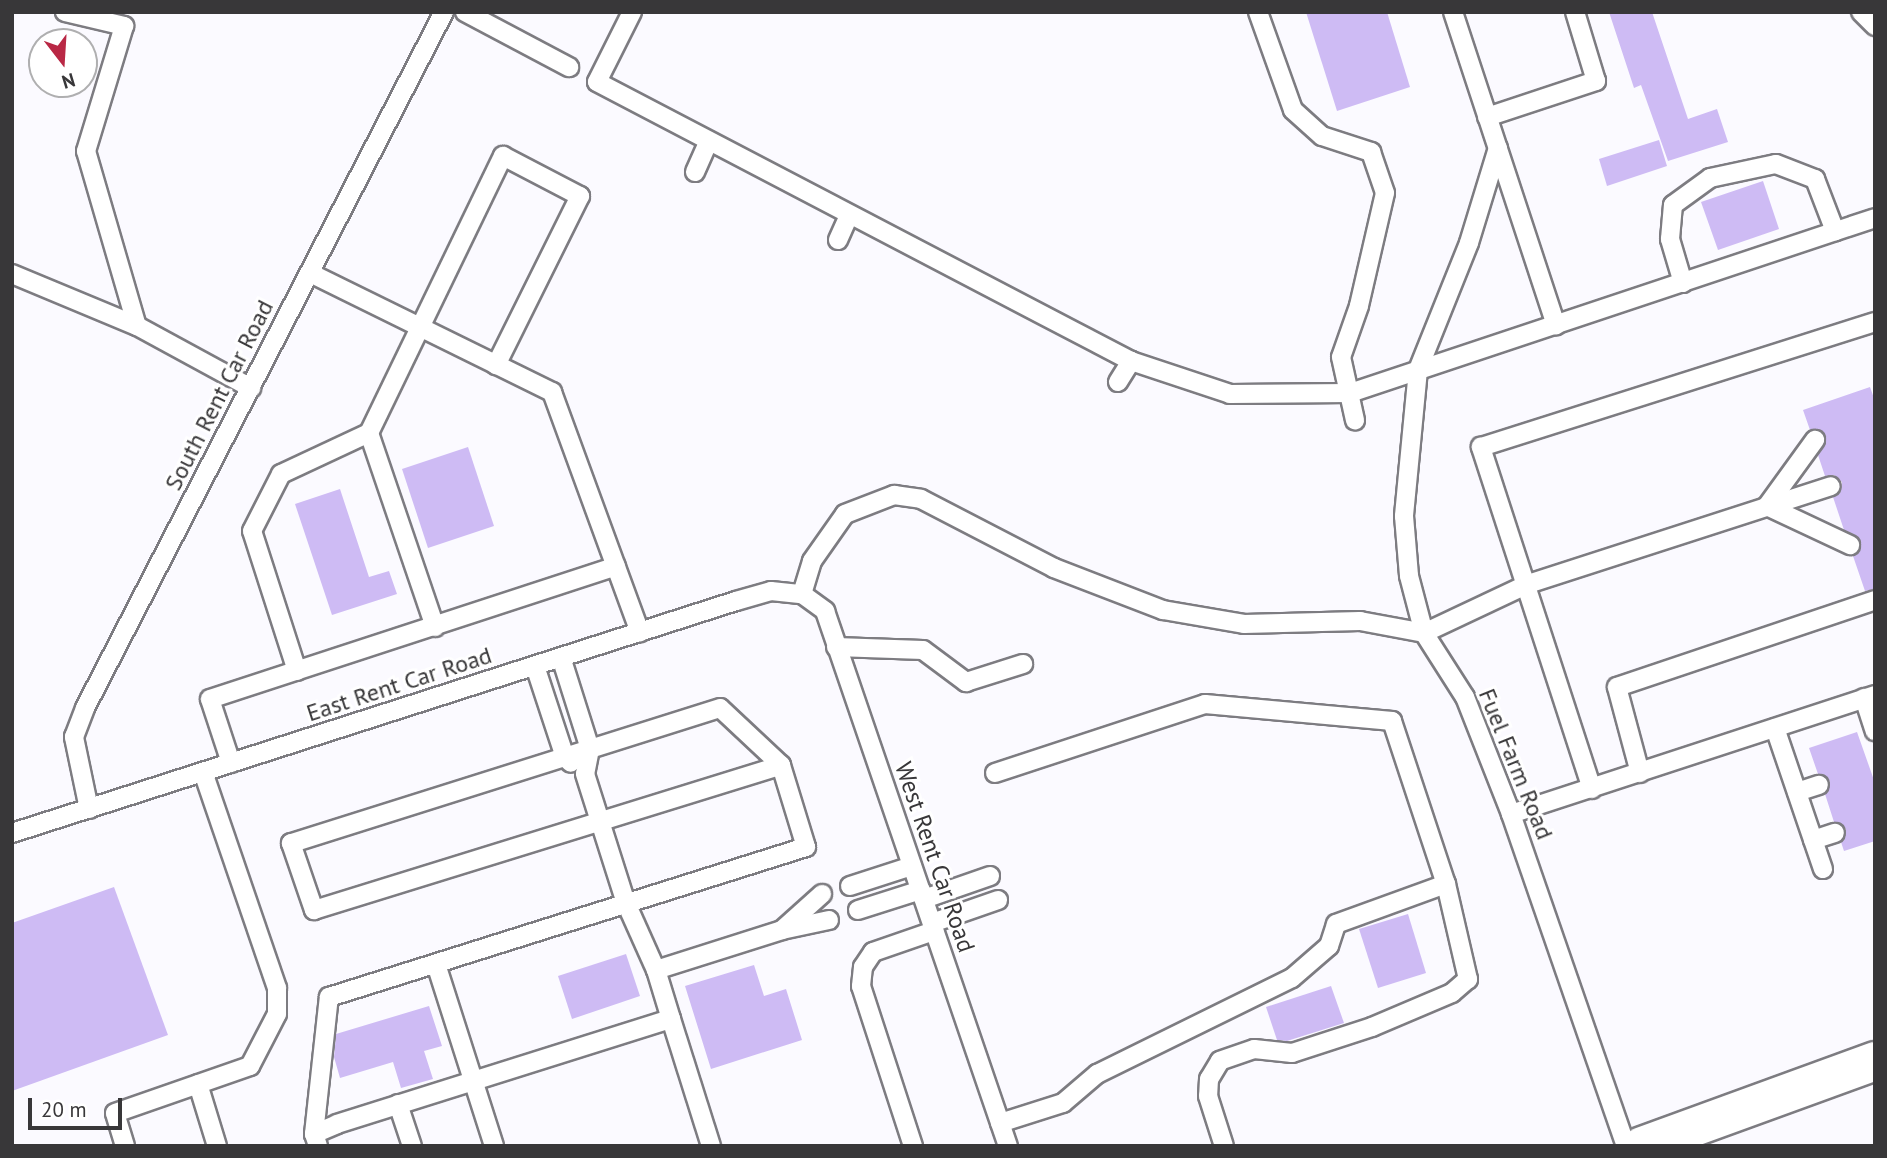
<!DOCTYPE html>
<html>
<head>
<meta charset="utf-8">
<style>
	body { margin:0 }
	#map { position:relative; width:1887px; height:1158px; overflow:hidden; background:#fbfaff; font-family:"PT Sans",sans-serif }
	div>[style] { position:absolute }
	.building>* { inset:0; background:#cebbf4 }
	.roads { filter:drop-shadow(2px 0 #7d7c81) drop-shadow(-2px 0 #7d7c81) drop-shadow(0 2px #7d7c81) drop-shadow(0 -2px #7d7c81) }
	.lane>* { height:18px; margin:-9px; padding:0 9px; transform-origin:9px; border-radius:9px; background:#fff }
	.primary>* { height:38px; margin:-19px; padding:0 19px; transform-origin:19px; border-radius:19px; background:#fff }
	span { translate:-50% -50%; white-space:nowrap; text-align:center; line-height:1.15; -webkit-text-stroke:6px #fff; paint-order:stroke }
	.street-label { font-size:24px; color:#383739 }
	.frame { position:absolute; inset:0; border:14px solid #383739; pointer-events:none }
	.north { position:absolute; left:28px; top:28px; width:70px; height:70px; box-sizing:border-box; background:#fff; border:2px solid #afafb0; border-radius:50%; rotate:163deg; font-size:19px; font-weight:700; line-height:28px; text-align:center; color:#383739 }
	.north::after { content:''; display:block; margin:auto; width:24px; height:32px; background:#b92845; clip-path:polygon(50% 0,100% 100%,50% 72%,0 100%) }
	.scale { position:absolute; left:28px; top:1098px; width:94px; height:32px; box-sizing:border-box; border:4px solid #383739; border-top:0; padding-left:9px; font-size:21px; line-height:24px; white-space:nowrap; color:#383739; -webkit-text-stroke:5px #fff; paint-order:stroke }
</style>
</head>
<body>
<div id="map">
	<div class="building">
		<div style="clip-path:polygon(1306px 12px,1387px 12px,1410px 87px,1337px 111px)"></div>
		<div style="clip-path:polygon(1609px 12px,1652px 12px,1688px 119px,1717px 109px,1728px 142px,1668px 161px,1641px 85px,1634px 88px)"></div>
		<div style="clip-path:polygon(1659px 140px,1667px 166px,1607px 186px,1599px 159px)"></div>
		<div style="clip-path:polygon(1763px 181px,1779px 229px,1718px 250px,1701px 202px)"></div>
		<div style="clip-path:polygon(1870px 387px,1875px 401px,1875px 589px,1865px 591px,1853px 556px,1861px 543px,1844px 530px,1833px 497px,1840px 493px,1842px 482px,1834px 475px,1825px 476px,1818px 455px,1826px 436px,1817px 429px,1810px 430px,1803px 410px)"></div>
		<div style="clip-path:polygon(468px 447px,494px 526px,428px 548px,402px 469px)"></div>
		<div style="clip-path:polygon(340px 489px,369px 577px,389px 571px,397px 594px,332px 615px,295px 504px)"></div>
		<div style="clip-path:polygon(1857px 732px,1875px 783px,1875px 841px,1844px 851px,1841px 842px,1846px 829px,1834px 822px,1825px 794px,1830px 781px,1818px 774px,1809px 748px)"></div>
		<div style="clip-path:polygon(114px 887px,168px 1035px,12px 1091px,12px 923px)"></div>
		<div style="clip-path:polygon(1408px 914px,1426px 973px,1378px 988px,1359px 929px)"></div>
		<div style="clip-path:polygon(626px 954px,640px 996px,572px 1019px,558px 976px)"></div>
		<div style="clip-path:polygon(754px 965px,764px 996px,786px 989px,802px 1040px,711px 1069px,685px 986px)"></div>
		<div style="clip-path:polygon(1331px 986px,1344px 1023px,1287px 1041px,1277px 1040px,1266px 1007px)"></div>
		<div style="clip-path:polygon(429px 1006px,442px 1046px,424px 1051px,433px 1079px,401px 1088px,393px 1062px,340px 1078px,334px 1057px,336px 1034px)"></div>
	</div>
	<div class="roads">
		<div class="lane">
			<div style="left:65px;top:12px;width:61px;rotate:13.3deg"></div>
			<div style="left:124px;top:26px;width:131px;rotate:106.9deg"></div>
			<div style="left:86px;top:151px;width:182px;rotate:73.8deg"></div>
			<div style="left:465px;top:12px;width:118px;rotate:27.9deg"></div>
			<div style="left:632px;top:12px;width:78px;rotate:116.6deg"></div>
			<div style="left:597px;top:82px;width:602px;rotate:27.59deg"></div>
			<div style="left:1131px;top:361px;width:104px;rotate:18.4deg"></div>
			<div style="left:1230px;top:394px;width:120px;rotate:-0.5deg"></div>
			<div style="left:1350px;top:393px;width:553px;rotate:-18.43deg"></div>
			<div style="left:1258px;top:12px;width:104px;rotate:70.3deg"></div>
			<div style="left:1293px;top:110px;width:39px;rotate:42deg"></div>
			<div style="left:1322px;top:136px;width:52px;rotate:18.1deg"></div>
			<div style="left:1371px;top:152px;width:43px;rotate:71.1deg"></div>
			<div style="left:1385px;top:193px;width:116px;rotate:103deg"></div>
			<div style="left:1359px;top:306px;width:54px;rotate:109.4deg"></div>
			<div style="left:1341px;top:357px;width:65px;rotate:77.5deg"></div>
			<div style="left:1453px;top:12px;width:330px;rotate:71.8deg"></div>
			<div style="left:1861px;top:12px;width:20px;rotate:45deg"></div>
			<div style="left:1487px;top:117px;width:115px;rotate:-18.3deg"></div>
			<div style="left:1596px;top:81px;width:72px;rotate:-106.9deg"></div>
			<div style="left:1498px;top:148px;width:99px;rotate:107deg"></div>
			<div style="left:1469px;top:243px;width:137px;rotate:111.9deg"></div>
			<div style="left:1418px;top:370px;width:147px;rotate:95.5deg"></div>
			<div style="left:1404px;top:516px;width:60px;rotate:85.2deg"></div>
			<div style="left:1409px;top:576px;width:59px;rotate:75.3deg"></div>
			<div style="left:1424px;top:633px;width:115px;rotate:-25.2deg"></div>
			<div style="left:1528px;top:584px;width:318px;rotate:-17.9deg"></div>
			<div style="left:695px;top:172px;width:34px;rotate:-66deg"></div>
			<div style="left:838px;top:240px;width:27px;rotate:-66deg"></div>
			<div style="left:310px;top:273px;width:270px;rotate:26.2deg"></div>
			<div style="left:552px;top:392px;width:256px;rotate:69.9deg"></div>
			<div style="left:12px;top:274px;width:135px;rotate:22.6deg"></div>
			<div style="left:137px;top:326px;width:130px;rotate:28.5deg"></div>
			<div style="left:1683px;top:283px;width:46px;rotate:-106.5deg"></div>
			<div style="left:1670px;top:239px;width:34px;rotate:-85deg"></div>
			<div style="left:1673px;top:205px;width:46px;rotate:-36.1deg"></div>
			<div style="left:1710px;top:178px;width:67px;rotate:-12deg"></div>
			<div style="left:1776px;top:164px;width:42px;rotate:21deg"></div>
			<div style="left:1815px;top:179px;width:56px;rotate:69deg"></div>
			<div style="left:1118px;top:382px;width:25px;rotate:-58deg"></div>
			<div style="left:369px;top:433px;width:205px;rotate:71.2deg"></div>
			<div style="left:1767px;top:506px;width:92px;rotate:25.2deg"></div>
			<div style="left:1767px;top:506px;width:82px;rotate:-54deg"></div>
			<div style="left:802px;top:594px;width:34px;rotate:-73deg"></div>
			<div style="left:812px;top:561px;width:57px;rotate:-54.9deg"></div>
			<div style="left:845px;top:514px;width:53px;rotate:-21.2deg"></div>
			<div style="left:894px;top:495px;width:27px;rotate:8deg"></div>
			<div style="left:921px;top:499px;width:150px;rotate:27.4deg"></div>
			<div style="left:1054px;top:568px;width:117px;rotate:21.1deg"></div>
			<div style="left:1163px;top:610px;width:82px;rotate:9.8deg"></div>
			<div style="left:1244px;top:624px;width:116px;rotate:-1.5deg"></div>
			<div style="left:1360px;top:621px;width:65px;rotate:10.6deg"></div>
			<div style="left:1424px;top:633px;width:76px;rotate:57.4deg"></div>
			<div style="left:1465px;top:697px;width:126px;rotate:68.5deg"></div>
			<div style="left:1511px;top:814px;width:351px;rotate:70.9deg"></div>
			<div style="left:802px;top:594px;width:29px;rotate:36deg"></div>
			<div style="left:825px;top:611px;width:565px;rotate:71.12deg"></div>
			<div style="left:836px;top:647px;width:87px;rotate:2deg"></div>
			<div style="left:923px;top:650px;width:54px;rotate:36.7deg"></div>
			<div style="left:966px;top:682px;width:60px;rotate:-17.5deg"></div>
			<div style="left:561px;top:657px;width:96px;rotate:72.5deg"></div>
			<div style="left:590px;top:749px;width:25px;rotate:101deg"></div>
			<div style="left:585px;top:774px;width:135px;rotate:72.4deg"></div>
			<div style="left:626px;top:903px;width:73px;rotate:65.9deg"></div>
			<div style="left:535px;top:666px;width:96px;rotate:71.8deg"></div>
			<div style="left:565px;top:757px;width:8px;rotate:45deg"></div>
			<div style="left:297px;top:671px;width:147px;rotate:-107.8deg"></div>
			<div style="left:252px;top:531px;width:64px;rotate:-63deg"></div>
			<div style="left:281px;top:474px;width:97px;rotate:-25deg"></div>
			<div style="left:369px;top:433px;width:308px;rotate:-64.2deg"></div>
			<div style="left:503px;top:156px;width:87px;rotate:27.5deg"></div>
			<div style="left:580px;top:196px;width:189px;rotate:116.4deg"></div>
			<div style="left:1864px;top:698px;width:35px;rotate:72deg"></div>
			<div style="left:1775px;top:728px;width:149px;rotate:71.2deg"></div>
			<div style="left:231px;top:763px;width:67px;rotate:-108.2deg"></div>
			<div style="left:210px;top:699px;width:427px;rotate:-18.1deg"></div>
			<div style="left:995px;top:773px;width:221px;rotate:-18.2deg"></div>
			<div style="left:1205px;top:704px;width:188px;rotate:5.2deg"></div>
			<div style="left:1392px;top:721px;width:172px;rotate:71.7deg"></div>
			<div style="left:1446px;top:884px;width:98px;rotate:77deg"></div>
			<div style="left:1468px;top:979px;width:21px;rotate:139deg"></div>
			<div style="left:1452px;top:993px;width:87px;rotate:157deg"></div>
			<div style="left:1372px;top:1027px;width:84px;rotate:162deg"></div>
			<div style="left:1292px;top:1053px;width:38px;rotate:-174deg"></div>
			<div style="left:1254px;top:1049px;width:36px;rotate:161deg"></div>
			<div style="left:1220px;top:1061px;width:21px;rotate:121deg"></div>
			<div style="left:1209px;top:1079px;width:17px;rotate:93deg"></div>
			<div style="left:1208px;top:1096px;width:52px;rotate:72.3deg"></div>
			<div style="left:1640px;top:773px;width:89px;rotate:-105deg"></div>
			<div style="left:1617px;top:687px;width:272px;rotate:-18.6deg"></div>
			<div style="left:1592px;top:789px;width:360px;rotate:-108deg"></div>
			<div style="left:1481px;top:447px;width:413px;rotate:-17.6deg"></div>
			<div style="left:1797px;top:792px;width:23px;rotate:-18deg"></div>
			<div style="left:89px;top:809px;width:74px;rotate:-101.8deg"></div>
			<div style="left:74px;top:737px;width:31px;rotate:-69deg"></div>
			<div style="left:85px;top:708px;width:783px;rotate:-62.72deg"></div>
			<div style="left:1511px;top:814px;width:383px;rotate:-18.1deg"></div>
			<div style="left:12px;top:833px;width:760px;rotate:-17.77deg"></div>
			<div style="left:736px;top:601px;width:36px;rotate:-16deg"></div>
			<div style="left:771px;top:591px;width:31px;rotate:6deg"></div>
			<div style="left:1813px;top:840px;width:23px;rotate:-18deg"></div>
			<div style="left:850px;top:886px;width:65px;rotate:-17.9deg"></div>
			<div style="left:924px;top:899px;width:70px;rotate:-19.2deg"></div>
			<div style="left:858px;top:910px;width:66px;rotate:-17.6deg"></div>
			<div style="left:932px;top:923px;width:70px;rotate:-19.2deg"></div>
			<div style="left:782px;top:930px;width:54px;rotate:-42deg"></div>
			<div style="left:436px;top:964px;width:191px;rotate:72.3deg"></div>
			<div style="left:671px;top:1019px;width:133px;rotate:72.5deg"></div>
			<div style="left:198px;top:1084px;width:65px;rotate:73deg"></div>
			<div style="left:398px;top:1104px;width:44px;rotate:71.6deg"></div>
			<div style="left:1000px;top:1123px;width:66px;rotate:-17.6deg"></div>
			<div style="left:1063px;top:1103px;width:45px;rotate:-40.5deg"></div>
			<div style="left:1097px;top:1074px;width:217px;rotate:-26.2deg"></div>
			<div style="left:1292px;top:978px;width:49px;rotate:-40.9deg"></div>
			<div style="left:1329px;top:946px;width:23px;rotate:-72deg"></div>
			<div style="left:1336px;top:924px;width:117px;rotate:-20deg"></div>
			<div style="left:314px;top:1134px;width:138px;rotate:-83.8deg"></div>
			<div style="left:329px;top:997px;width:500px;rotate:-17.46deg"></div>
			<div style="left:806px;top:847px;width:86px;rotate:-107deg"></div>
			<div style="left:781px;top:765px;width:83px;rotate:-136.9deg"></div>
			<div style="left:720px;top:708px;width:450px;rotate:162.5deg"></div>
			<div style="left:291px;top:843px;width:71px;rotate:71.1deg"></div>
			<div style="left:314px;top:910px;width:489px;rotate:-17.2deg"></div>
			<div style="left:125px;top:1146px;width:34px;rotate:-107deg"></div>
			<div style="left:115px;top:1113px;width:143px;rotate:-19.2deg"></div>
			<div style="left:250px;top:1066px;width:59px;rotate:-62.6deg"></div>
			<div style="left:277px;top:1014px;width:26px;rotate:-90deg"></div>
			<div style="left:277px;top:988px;width:228px;rotate:-108.9deg"></div>
			<div style="left:318px;top:1146px;width:13px;rotate:-108deg"></div>
			<div style="left:314px;top:1134px;width:25px;rotate:-23deg"></div>
			<div style="left:337px;top:1124px;width:350px;rotate:-17.5deg"></div>
			<div style="left:671px;top:1019px;width:51px;rotate:-107deg"></div>
			<div style="left:656px;top:970px;width:132px;rotate:-17.6deg"></div>
			<div style="left:782px;top:930px;width:48px;rotate:-12deg"></div>
			<div style="left:913px;top:1146px;width:168px;rotate:-108deg"></div>
			<div style="left:861px;top:986px;width:19px;rotate:-84deg"></div>
			<div style="left:863px;top:967px;width:18px;rotate:-56deg"></div>
			<div style="left:873px;top:952px;width:65px;rotate:-19deg"></div>
		</div>
		<div class="primary">
			<div style="left:1642px;top:1146px;width:248px;rotate:-20deg"></div>
		</div>
	</div>
	<div class="street-label">
		<span style="left:219px;top:395px;rotate:-63deg">South Rent Car Road</span>
		<span style="left:399px;top:684px;rotate:-18deg">East Rent Car Road</span>
		<span style="left:1516px;top:764px;rotate:68deg">Fuel Farm Road</span>
		<span style="left:935px;top:857px;rotate:71deg">West Rent Car Road</span>
	</div>
	<div class="frame"></div>
	<div class="north">N</div>
	<div class="scale">20 m</div>
</div>
</body>
</html>
